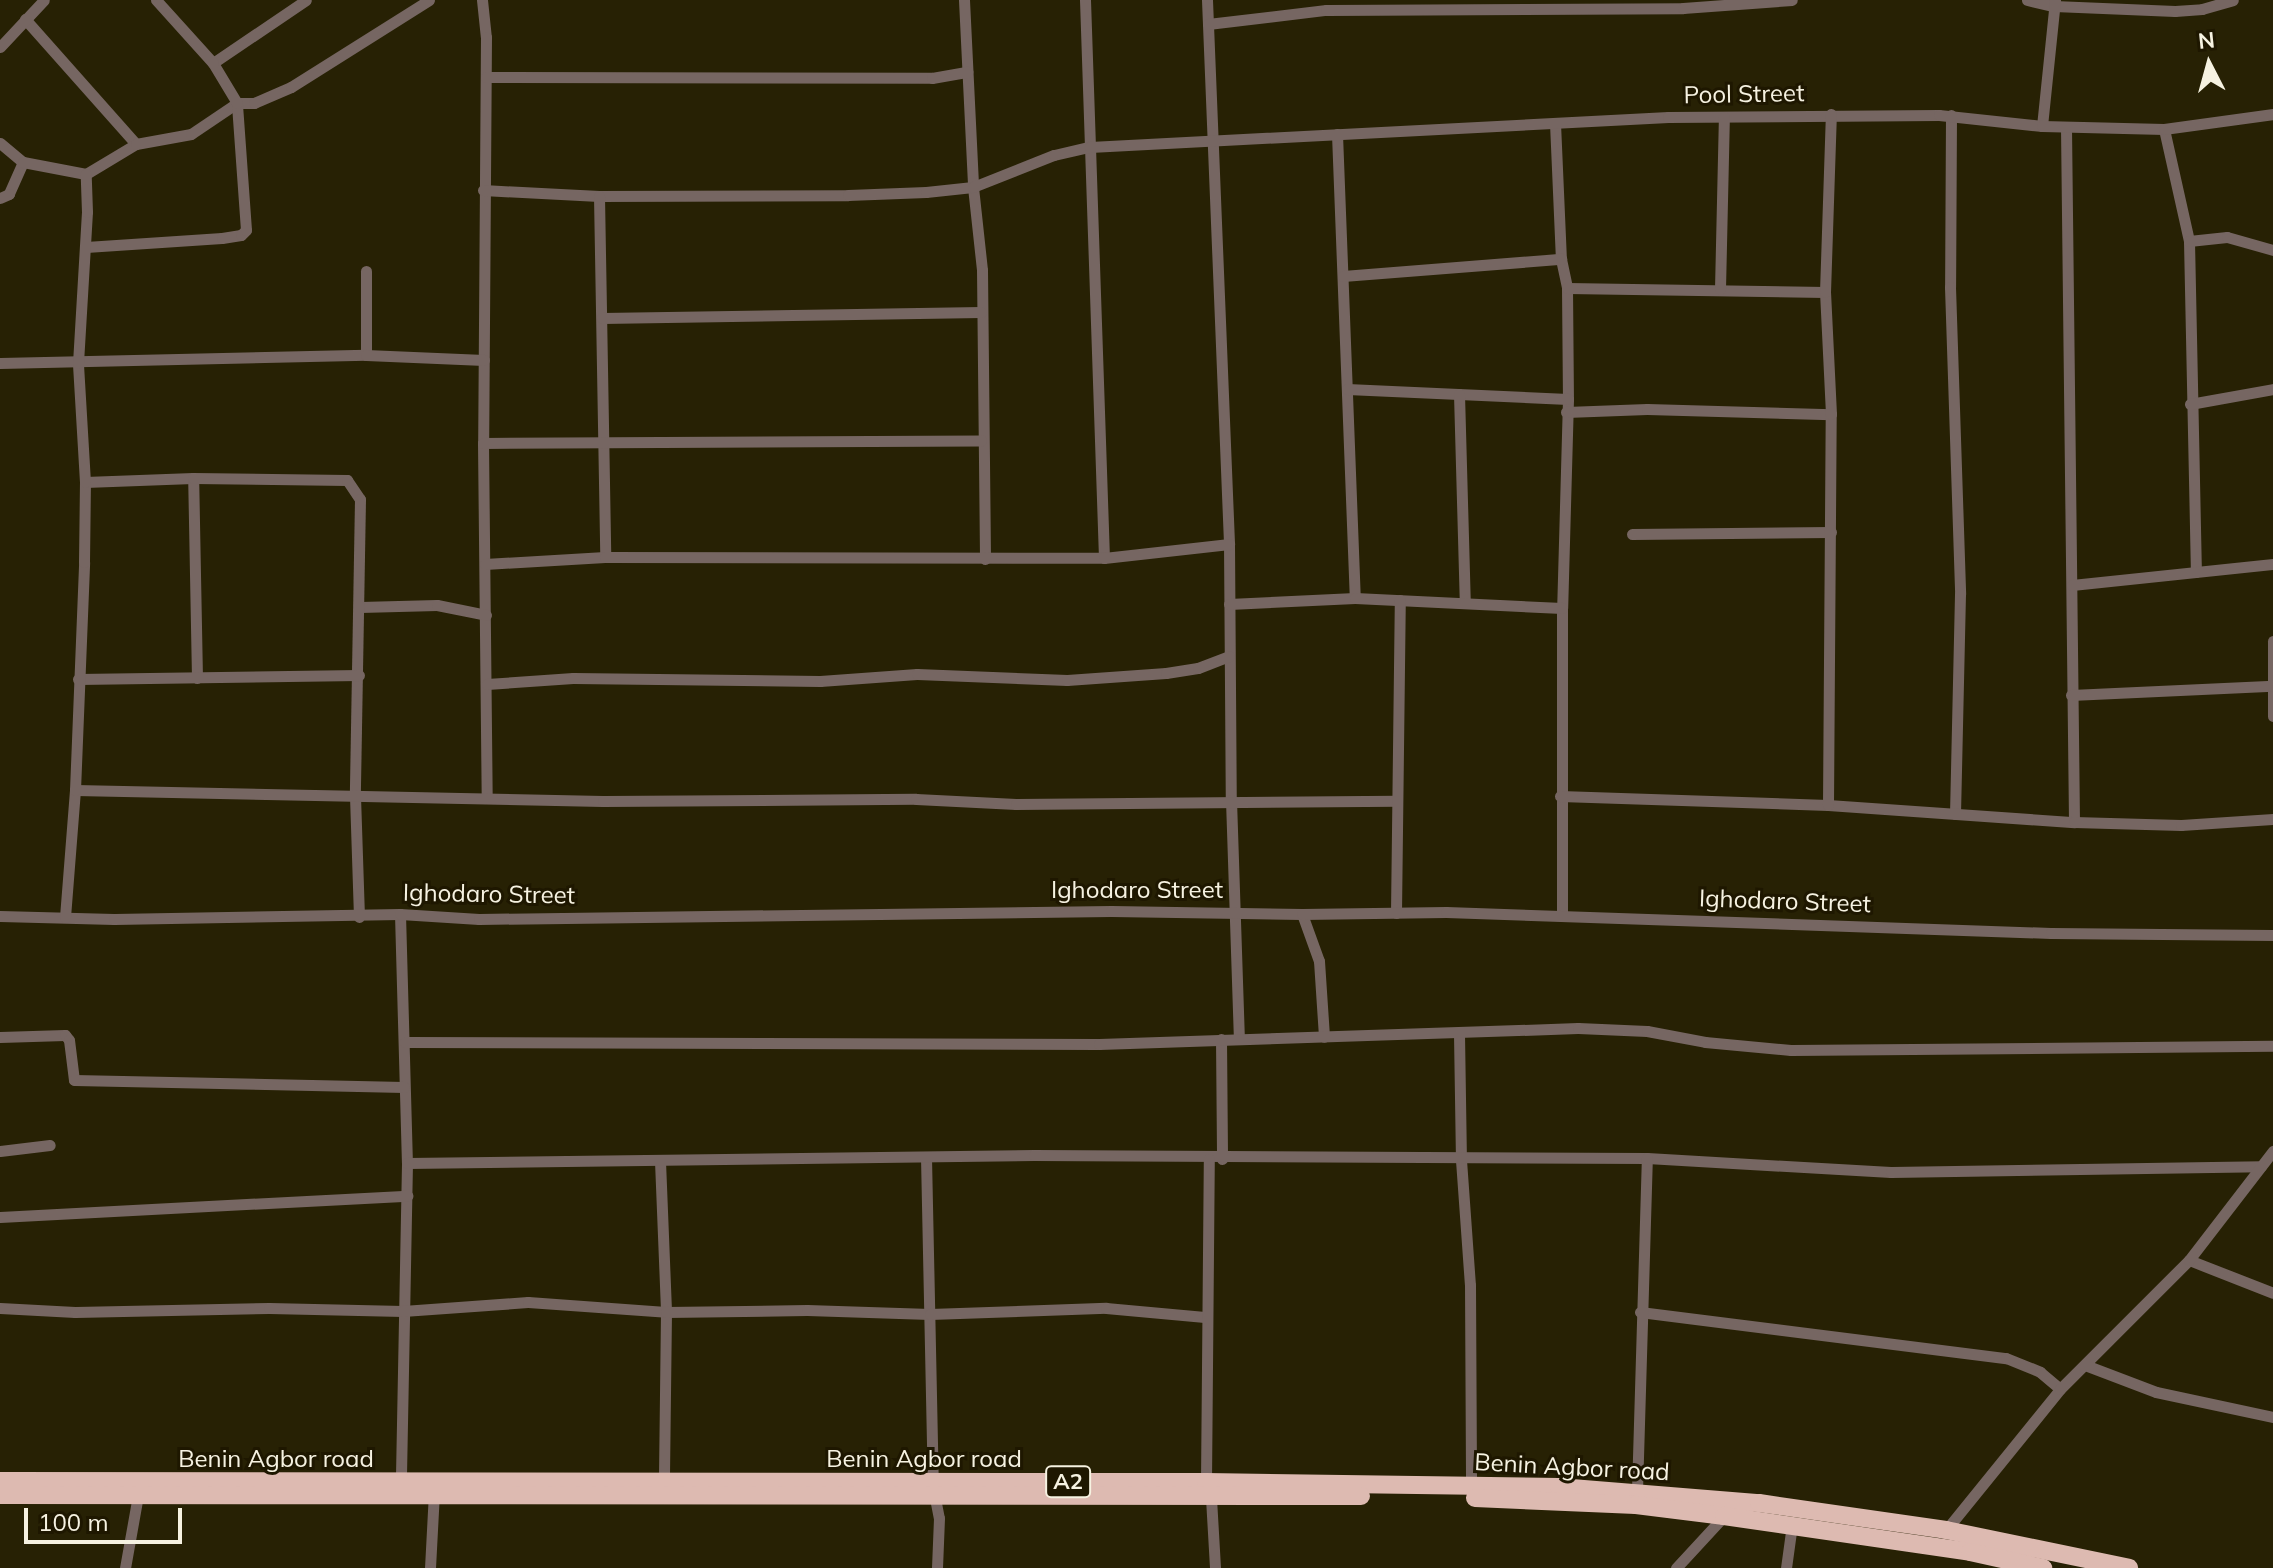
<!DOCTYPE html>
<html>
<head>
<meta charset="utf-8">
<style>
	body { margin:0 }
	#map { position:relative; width:2273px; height:1568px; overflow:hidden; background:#272104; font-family:Mulish,sans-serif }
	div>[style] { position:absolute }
	.minor>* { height:11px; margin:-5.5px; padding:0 5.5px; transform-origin:5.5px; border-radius:5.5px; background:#766662 }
	.trunk>* { height:18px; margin:-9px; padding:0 9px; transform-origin:9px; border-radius:9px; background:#ddbab1 }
	span { translate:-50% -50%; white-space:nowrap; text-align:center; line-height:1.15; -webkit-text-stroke:6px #1e1700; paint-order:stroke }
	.shield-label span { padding:2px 6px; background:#1e1700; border:2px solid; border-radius:6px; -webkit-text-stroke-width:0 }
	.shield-label { font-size:22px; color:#f6f2e1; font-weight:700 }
	.street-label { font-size:24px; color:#f6f2e1 }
	.north { position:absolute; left:2169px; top:24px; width:80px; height:80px; -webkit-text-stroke:6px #1e1700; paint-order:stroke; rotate:354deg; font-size:22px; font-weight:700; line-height:32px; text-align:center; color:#f6f2e1 }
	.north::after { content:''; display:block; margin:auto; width:28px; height:36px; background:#f6f2e1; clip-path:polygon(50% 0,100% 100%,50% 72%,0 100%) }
	.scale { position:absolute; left:24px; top:1508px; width:158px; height:36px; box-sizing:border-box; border:4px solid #f6f2e1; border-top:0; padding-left:10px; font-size:24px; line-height:28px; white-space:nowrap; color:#f6f2e1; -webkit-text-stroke:6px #1e1700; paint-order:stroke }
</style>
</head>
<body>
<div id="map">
	<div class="minor">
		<div style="left:482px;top:0;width:37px;rotate:84deg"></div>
		<div style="left:486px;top:37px;width:406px;rotate:90.4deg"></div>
		<div style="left:483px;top:443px;width:355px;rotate:89.4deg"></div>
		<div style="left:964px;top:0;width:187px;rotate:87.2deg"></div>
		<div style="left:973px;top:187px;width:83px;rotate:83.8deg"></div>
		<div style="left:982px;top:270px;width:289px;rotate:89.4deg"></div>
		<div style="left:1085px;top:0;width:558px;rotate:88.05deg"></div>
		<div style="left:1207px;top:0;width:544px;rotate:87.68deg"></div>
		<div style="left:1229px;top:544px;width:256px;rotate:89.6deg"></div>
		<div style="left:1231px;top:800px;width:237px;rotate:88.1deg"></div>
		<div style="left:2027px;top:0;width:28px;rotate:13deg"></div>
		<div style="left:2054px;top:6px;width:121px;rotate:2.4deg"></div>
		<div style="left:2175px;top:11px;width:27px;rotate:-4deg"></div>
		<div style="left:2202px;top:9px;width:32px;rotate:-16deg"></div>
		<div style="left:25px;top:19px;width:167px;rotate:48.4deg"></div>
		<div style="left:1208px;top:24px;width:119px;rotate:-6.8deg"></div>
		<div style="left:1326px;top:10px;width:357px;rotate:-0.3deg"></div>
		<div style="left:1683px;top:8px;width:109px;rotate:-4.2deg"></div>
		<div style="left:0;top:47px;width:64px;rotate:-46.9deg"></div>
		<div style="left:213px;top:63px;width:112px;rotate:-34.1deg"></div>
		<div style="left:486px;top:77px;width:446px;rotate:0.1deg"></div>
		<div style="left:932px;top:78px;width:36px;rotate:-10deg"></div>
		<div style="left:1951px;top:115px;width:172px;rotate:90.3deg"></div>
		<div style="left:1950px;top:287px;width:307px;rotate:88.1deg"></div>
		<div style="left:1960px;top:594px;width:220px;rotate:91.3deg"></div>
		<div style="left:1555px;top:123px;width:136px;rotate:87.5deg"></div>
		<div style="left:1561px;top:259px;width:30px;rotate:78deg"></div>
		<div style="left:1567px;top:288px;width:111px;rotate:89.5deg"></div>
		<div style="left:1568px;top:399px;width:209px;rotate:91.6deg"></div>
		<div style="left:1562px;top:608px;width:308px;rotate:90deg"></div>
		<div style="left:2042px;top:126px;width:127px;rotate:-84.1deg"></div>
		<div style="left:2066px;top:127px;width:695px;rotate:89.34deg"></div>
		<div style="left:2164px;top:129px;width:115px;rotate:77.4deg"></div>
		<div style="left:2189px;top:241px;width:331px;rotate:88.8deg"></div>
		<div style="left:1337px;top:134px;width:464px;rotate:87.8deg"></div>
		<div style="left:0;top:143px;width:30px;rotate:40deg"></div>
		<div style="left:23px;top:162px;width:35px;rotate:114deg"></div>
		<div style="left:9px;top:194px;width:10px;rotate:156deg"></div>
		<div style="left:23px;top:162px;width:64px;rotate:10.8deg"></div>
		<div style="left:86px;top:174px;width:58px;rotate:-31deg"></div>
		<div style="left:136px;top:144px;width:56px;rotate:-10.3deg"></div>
		<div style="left:191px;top:134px;width:55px;rotate:-34deg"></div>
		<div style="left:237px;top:103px;width:17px"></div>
		<div style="left:254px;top:103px;width:40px;rotate:-23.4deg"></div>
		<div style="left:291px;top:87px;width:163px;rotate:-32.2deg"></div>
		<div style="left:483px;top:190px;width:116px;rotate:3deg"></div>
		<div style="left:599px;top:196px;width:249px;rotate:-0.2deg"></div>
		<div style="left:848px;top:195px;width:78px;rotate:-2.2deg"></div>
		<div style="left:926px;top:192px;width:47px;rotate:-6.1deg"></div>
		<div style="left:973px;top:187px;width:87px;rotate:-21.6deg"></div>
		<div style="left:1054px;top:155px;width:37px;rotate:-13deg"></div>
		<div style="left:1090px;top:147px;width:579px;rotate:-2.97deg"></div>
		<div style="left:1668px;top:117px;width:271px;rotate:-0.4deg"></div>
		<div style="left:1939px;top:115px;width:104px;rotate:6.1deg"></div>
		<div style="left:2042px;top:126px;width:122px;rotate:1.4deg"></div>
		<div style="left:2164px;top:129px;width:110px;rotate:-7.8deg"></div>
		<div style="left:599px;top:196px;width:361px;rotate:89deg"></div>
		<div style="left:2189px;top:241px;width:38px;rotate:-6deg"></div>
		<div style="left:2227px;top:237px;width:48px;rotate:15.8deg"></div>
		<div style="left:86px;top:247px;width:136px;rotate:-3.8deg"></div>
		<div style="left:222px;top:238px;width:19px;rotate:-9deg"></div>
		<div style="left:241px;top:235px;width:7px;rotate:-45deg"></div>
		<div style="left:246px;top:230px;width:127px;rotate:-94.1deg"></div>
		<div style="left:237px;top:103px;width:47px;rotate:-121deg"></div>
		<div style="left:213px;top:63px;width:85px;rotate:-132.1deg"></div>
		<div style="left:1343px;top:276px;width:219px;rotate:-4.5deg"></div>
		<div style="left:1567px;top:288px;width:258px;rotate:0.9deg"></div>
		<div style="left:1720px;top:289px;width:172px;rotate:-88.7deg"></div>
		<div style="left:602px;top:318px;width:379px;rotate:-0.9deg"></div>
		<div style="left:366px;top:355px;width:84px;rotate:-90deg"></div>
		<div style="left:0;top:363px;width:366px;rotate:-1.3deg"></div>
		<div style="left:366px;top:355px;width:118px;rotate:2.4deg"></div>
		<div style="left:1347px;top:389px;width:221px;rotate:2.6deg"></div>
		<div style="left:1459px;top:394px;width:209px;rotate:88.4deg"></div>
		<div style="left:2190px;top:404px;width:84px;rotate:-10.2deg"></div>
		<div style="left:1566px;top:412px;width:81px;rotate:-2.1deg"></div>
		<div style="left:1647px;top:409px;width:184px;rotate:1.6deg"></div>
		<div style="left:483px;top:443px;width:498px;rotate:-0.3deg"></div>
		<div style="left:85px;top:482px;width:108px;rotate:-2.1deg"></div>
		<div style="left:1632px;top:534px;width:199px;rotate:-0.6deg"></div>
		<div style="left:485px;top:564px;width:120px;rotate:-3.3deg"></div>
		<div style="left:605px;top:557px;width:499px;rotate:0.1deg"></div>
		<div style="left:1104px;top:558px;width:126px;rotate:-6.4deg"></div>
		<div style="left:2072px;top:585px;width:202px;rotate:-6deg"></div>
		<div style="left:1229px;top:604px;width:126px;rotate:-2.7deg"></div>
		<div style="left:1355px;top:598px;width:207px;rotate:2.8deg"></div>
		<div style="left:360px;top:607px;width:77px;rotate:-1.5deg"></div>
		<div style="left:437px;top:605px;width:50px;rotate:11.5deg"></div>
		<div style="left:2273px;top:641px;width:75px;rotate:90deg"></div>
		<div style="left:197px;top:678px;width:200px;rotate:-91.1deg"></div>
		<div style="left:193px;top:478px;width:154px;rotate:0.7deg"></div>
		<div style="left:347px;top:480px;width:23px;rotate:56deg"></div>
		<div style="left:360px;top:499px;width:297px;rotate:91deg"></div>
		<div style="left:355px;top:796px;width:121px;rotate:88.1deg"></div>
		<div style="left:78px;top:679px;width:281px;rotate:-0.8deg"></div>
		<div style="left:487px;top:684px;width:86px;rotate:-4deg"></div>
		<div style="left:573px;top:678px;width:247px;rotate:0.7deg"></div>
		<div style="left:820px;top:681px;width:97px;rotate:-4.1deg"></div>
		<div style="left:917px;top:674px;width:150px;rotate:2.3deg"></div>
		<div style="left:1067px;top:680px;width:99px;rotate:-4deg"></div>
		<div style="left:1166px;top:673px;width:32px;rotate:-9deg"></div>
		<div style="left:1198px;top:668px;width:33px;rotate:-21deg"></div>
		<div style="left:2071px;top:695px;width:202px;rotate:-2.6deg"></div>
		<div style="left:75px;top:790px;width:528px;rotate:1.19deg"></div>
		<div style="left:603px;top:801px;width:313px;rotate:-0.4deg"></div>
		<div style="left:916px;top:799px;width:100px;rotate:2.9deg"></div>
		<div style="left:1016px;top:804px;width:381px;rotate:-0.5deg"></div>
		<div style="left:1560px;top:796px;width:268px;rotate:1.9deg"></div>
		<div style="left:1828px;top:805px;width:247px;rotate:4deg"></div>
		<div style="left:2074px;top:822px;width:107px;rotate:1.6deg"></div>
		<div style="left:2181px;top:825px;width:92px;rotate:-3.7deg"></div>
		<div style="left:1828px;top:805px;width:391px;rotate:-89.6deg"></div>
		<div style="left:1831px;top:414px;width:122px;rotate:-92.8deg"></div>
		<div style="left:1825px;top:292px;width:178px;rotate:-88.1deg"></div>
		<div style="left:1396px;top:913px;width:313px;rotate:-89.3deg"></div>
		<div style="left:400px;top:914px;width:249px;rotate:88.4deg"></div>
		<div style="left:407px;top:1163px;width:321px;rotate:91.1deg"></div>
		<div style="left:1302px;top:914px;width:50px;rotate:70.1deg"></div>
		<div style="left:1319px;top:961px;width:76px;rotate:86.2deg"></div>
		<div style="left:0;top:916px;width:114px;rotate:1.5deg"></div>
		<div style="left:114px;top:919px;width:286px;rotate:-1deg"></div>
		<div style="left:400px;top:914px;width:79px;rotate:3.6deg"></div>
		<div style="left:479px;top:919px;width:632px;rotate:-0.73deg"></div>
		<div style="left:1111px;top:911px;width:191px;rotate:0.9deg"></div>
		<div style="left:1302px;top:914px;width:144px;rotate:-0.8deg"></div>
		<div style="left:1446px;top:912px;width:605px;rotate:1.99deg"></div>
		<div style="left:2051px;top:933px;width:222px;rotate:0.5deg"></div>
		<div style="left:65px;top:917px;width:127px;rotate:-85.5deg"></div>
		<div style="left:75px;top:790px;width:228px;rotate:-87.7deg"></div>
		<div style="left:84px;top:562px;width:80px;rotate:-89.3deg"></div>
		<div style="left:85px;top:482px;width:119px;rotate:-93.4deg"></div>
		<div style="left:78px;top:363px;width:151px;rotate:-86.6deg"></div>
		<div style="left:87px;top:212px;width:38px;rotate:-92deg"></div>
		<div style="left:1459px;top:1034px;width:126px;rotate:89.1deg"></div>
		<div style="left:1461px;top:1160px;width:125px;rotate:85.9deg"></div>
		<div style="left:1470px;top:1285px;width:201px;rotate:89.7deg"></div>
		<div style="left:0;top:1037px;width:65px;rotate:-1.8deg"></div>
		<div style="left:65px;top:1035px;width:6px;rotate:51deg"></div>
		<div style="left:69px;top:1040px;width:40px;rotate:82.9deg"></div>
		<div style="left:74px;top:1080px;width:330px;rotate:1.2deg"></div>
		<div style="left:1221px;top:1039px;width:120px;rotate:89.5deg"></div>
		<div style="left:405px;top:1042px;width:694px;rotate:0.17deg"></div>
		<div style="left:1099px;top:1044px;width:479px;rotate:-1.9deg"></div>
		<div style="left:1578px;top:1028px;width:69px;rotate:2.5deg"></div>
		<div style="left:1647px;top:1031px;width:59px;rotate:10.7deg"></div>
		<div style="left:1705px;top:1042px;width:86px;rotate:5.3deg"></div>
		<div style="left:1791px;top:1050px;width:482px;rotate:-0.5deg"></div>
		<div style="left:0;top:1151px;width:50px;rotate:-6.8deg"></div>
		<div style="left:926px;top:1157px;width:326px;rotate:88.8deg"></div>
		<div style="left:660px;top:1161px;width:151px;rotate:87.7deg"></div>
		<div style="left:666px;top:1312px;width:172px;rotate:90.7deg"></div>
		<div style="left:407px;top:1163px;width:627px;rotate:-0.73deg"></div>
		<div style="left:1034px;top:1155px;width:613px;rotate:0.28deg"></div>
		<div style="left:1647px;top:1158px;width:244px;rotate:3.3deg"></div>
		<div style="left:1891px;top:1172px;width:370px;rotate:-0.9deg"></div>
		<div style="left:0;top:1217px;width:408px;rotate:-3deg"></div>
		<div style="left:2189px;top:1260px;width:90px;rotate:21.4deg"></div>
		<div style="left:0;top:1308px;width:75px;rotate:3.1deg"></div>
		<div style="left:75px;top:1312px;width:194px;rotate:-1.2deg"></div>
		<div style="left:269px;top:1308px;width:134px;rotate:1.3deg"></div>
		<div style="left:403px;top:1311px;width:125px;rotate:-4.1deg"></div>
		<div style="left:528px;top:1302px;width:138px;rotate:4.1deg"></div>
		<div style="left:666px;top:1312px;width:141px;rotate:-0.8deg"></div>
		<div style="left:807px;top:1310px;width:123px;rotate:1.9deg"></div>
		<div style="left:930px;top:1314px;width:176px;rotate:-2deg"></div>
		<div style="left:1106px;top:1308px;width:99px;rotate:5.2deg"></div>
		<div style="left:1640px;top:1312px;width:369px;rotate:7.2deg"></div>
		<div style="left:2006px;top:1358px;width:37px;rotate:22deg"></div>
		<div style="left:2040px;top:1372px;width:26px;rotate:40deg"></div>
		<div style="left:2085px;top:1365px;width:76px;rotate:20.8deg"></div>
		<div style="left:2156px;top:1392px;width:120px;rotate:12.1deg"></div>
		<div style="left:1206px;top:1482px;width:323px;rotate:-89.5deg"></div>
		<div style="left:1637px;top:1491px;width:333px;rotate:-88.3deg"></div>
		<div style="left:935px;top:1498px;width:20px;rotate:79deg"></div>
		<div style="left:939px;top:1518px;width:50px;rotate:92.3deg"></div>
		<div style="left:1211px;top:1498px;width:70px;rotate:86.7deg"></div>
		<div style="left:1946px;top:1530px;width:181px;rotate:-51deg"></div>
		<div style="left:2060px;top:1389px;width:182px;rotate:-45deg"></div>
		<div style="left:2189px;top:1260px;width:138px;rotate:-52.4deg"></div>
		<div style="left:125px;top:1568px;width:74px;rotate:-79.9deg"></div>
		<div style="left:430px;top:1568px;width:76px;rotate:-87deg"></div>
		<div style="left:1676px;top:1568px;width:71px;rotate:-47.3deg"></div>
		<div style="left:1786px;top:1568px;width:44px;rotate:-82.2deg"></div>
	</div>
	<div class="trunk">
		<div style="left:0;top:1481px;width:1206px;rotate:0.05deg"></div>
		<div style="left:1206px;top:1482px;width:353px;rotate:0.8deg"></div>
		<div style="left:1559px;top:1487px;width:201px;rotate:4.6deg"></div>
		<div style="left:1759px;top:1503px;width:189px;rotate:8.2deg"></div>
		<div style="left:1946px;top:1530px;width:187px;rotate:11.7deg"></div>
		<div style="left:0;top:1495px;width:1361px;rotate:0.04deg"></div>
		<div style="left:1475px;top:1498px;width:161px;rotate:2.5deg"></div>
		<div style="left:1636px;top:1505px;width:89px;rotate:7.1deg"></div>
		<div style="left:1724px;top:1516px;width:249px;rotate:8.3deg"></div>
		<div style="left:1970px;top:1552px;width:75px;rotate:12.4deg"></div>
	</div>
	<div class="shield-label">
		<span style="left:1068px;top:1482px">A2</span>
	</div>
	<div class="street-label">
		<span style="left:1744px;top:94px;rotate:-1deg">Pool Street</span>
		<span style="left:1137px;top:890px">Ighodaro Street</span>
		<span style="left:489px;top:894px;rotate:1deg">Ighodaro Street</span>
		<span style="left:1785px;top:901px;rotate:2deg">Ighodaro Street</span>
		<span style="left:276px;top:1459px">Benin Agbor road</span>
		<span style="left:924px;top:1459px">Benin Agbor road</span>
		<span style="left:1572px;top:1467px;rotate:3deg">Benin Agbor road</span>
	</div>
	<div class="north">N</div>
	<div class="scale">100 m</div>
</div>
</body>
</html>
